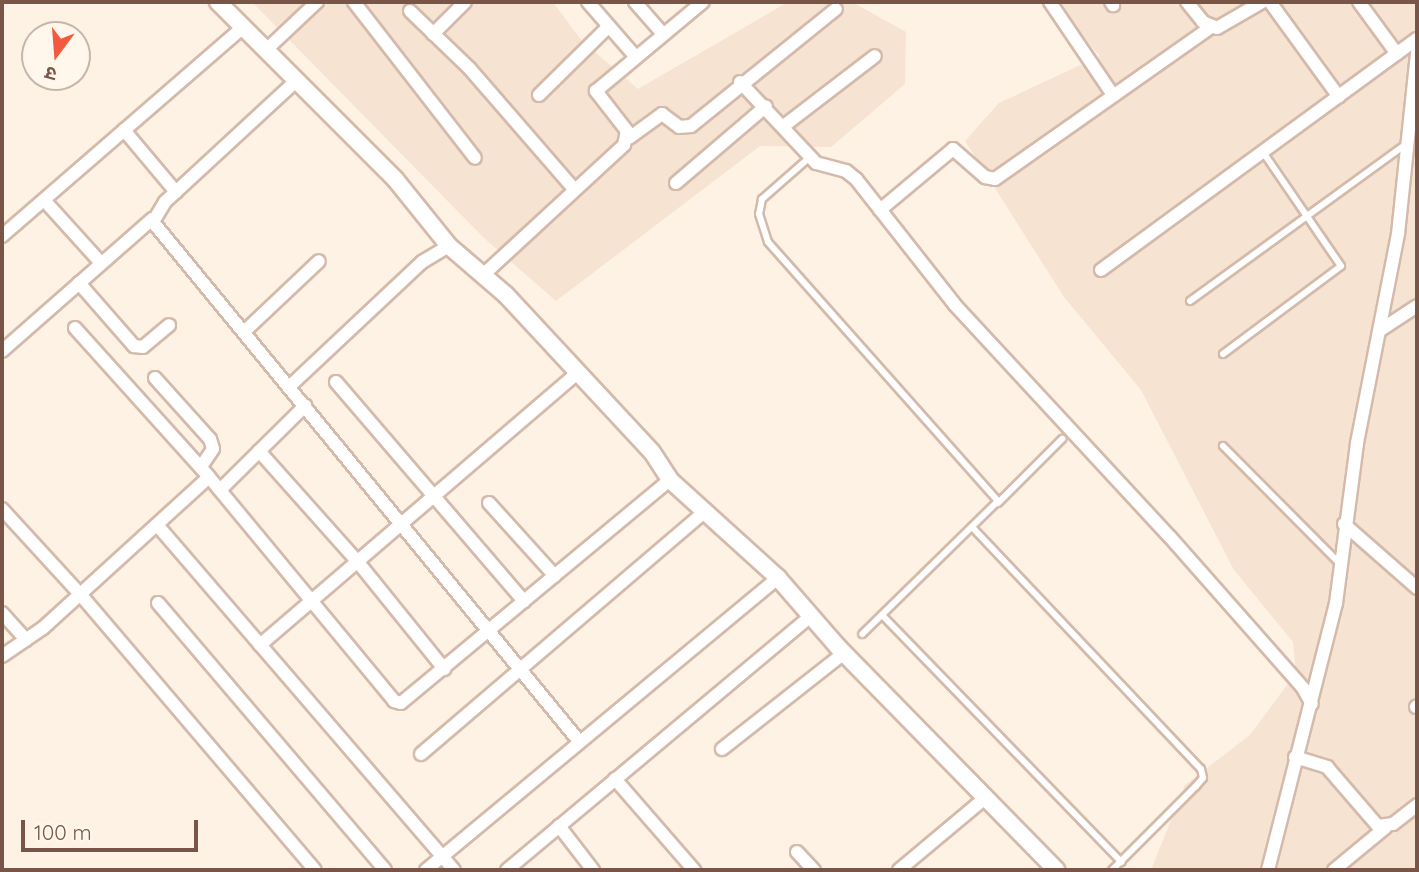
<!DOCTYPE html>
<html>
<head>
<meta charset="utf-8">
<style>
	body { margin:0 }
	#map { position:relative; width:1419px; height:872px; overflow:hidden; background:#fef2e4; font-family:Quicksand,"Noto Sans Devanagari",sans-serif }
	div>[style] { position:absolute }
	.residential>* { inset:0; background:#f6e3d1 }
	.roads { filter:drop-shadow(2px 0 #d3baab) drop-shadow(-2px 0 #d3baab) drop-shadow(0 2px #d3baab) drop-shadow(0 -2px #d3baab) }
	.service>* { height:6px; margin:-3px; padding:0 3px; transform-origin:3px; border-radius:3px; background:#fff }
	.minor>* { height:12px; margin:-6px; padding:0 6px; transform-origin:6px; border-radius:6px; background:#fff }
	.tertiary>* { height:16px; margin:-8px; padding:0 8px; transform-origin:8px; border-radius:8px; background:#fff }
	span { translate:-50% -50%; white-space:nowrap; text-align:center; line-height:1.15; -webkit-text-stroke:7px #fff6ec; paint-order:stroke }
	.frame { position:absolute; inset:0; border:4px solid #795547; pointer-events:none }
	.north { position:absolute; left:21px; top:21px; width:70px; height:70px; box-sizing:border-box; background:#fff6ec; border:2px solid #c9b6aa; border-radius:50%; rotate:196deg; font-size:19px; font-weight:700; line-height:28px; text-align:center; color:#795547 }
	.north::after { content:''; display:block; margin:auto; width:24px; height:32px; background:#f2593f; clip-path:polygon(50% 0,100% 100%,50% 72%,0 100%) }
	.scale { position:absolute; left:21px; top:820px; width:177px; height:32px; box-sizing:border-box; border:4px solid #795547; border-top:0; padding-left:9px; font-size:21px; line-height:24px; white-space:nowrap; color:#795547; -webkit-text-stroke:5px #fff6ec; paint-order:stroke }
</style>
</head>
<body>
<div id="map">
	<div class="residential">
		<div style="clip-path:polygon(252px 2px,553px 2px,581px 40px,638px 89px,788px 2px,852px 2px,906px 32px,905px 84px,831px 147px,760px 146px,556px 301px,484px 238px)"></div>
		<div style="clip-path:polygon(1051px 2px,1417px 2px,1417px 870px,1151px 870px,1185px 785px,1250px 735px,1296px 673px,1293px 642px,1234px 570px,1141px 390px,1064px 297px,965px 141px,999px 103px,1100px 56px)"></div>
	</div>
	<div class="roads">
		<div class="service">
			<div style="left:810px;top:157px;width:64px;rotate:138.8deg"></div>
			<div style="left:762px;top:199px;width:15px;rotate:101deg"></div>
			<div style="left:759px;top:214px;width:29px;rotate:72deg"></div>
			<div style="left:768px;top:242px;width:346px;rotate:48.4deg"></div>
			<div style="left:998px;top:501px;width:190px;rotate:135.6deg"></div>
			<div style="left:1190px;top:301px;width:267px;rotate:-36deg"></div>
			<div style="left:1223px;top:354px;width:147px;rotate:-36.7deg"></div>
			<div style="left:1341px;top:266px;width:138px;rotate:-124.4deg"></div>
			<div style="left:1223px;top:446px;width:165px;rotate:45.2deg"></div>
			<div style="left:998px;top:503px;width:91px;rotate:-45deg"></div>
			<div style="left:972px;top:527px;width:333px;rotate:46.6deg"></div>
			<div style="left:1201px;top:769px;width:9px;rotate:77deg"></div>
			<div style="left:1203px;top:778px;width:11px;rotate:131deg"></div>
			<div style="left:1196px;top:786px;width:119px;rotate:135deg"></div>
			<div style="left:882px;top:615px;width:344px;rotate:45.9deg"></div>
		</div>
		<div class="minor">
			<div style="left:354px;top:2px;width:197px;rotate:52.2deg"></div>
			<div style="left:588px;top:2px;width:72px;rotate:49deg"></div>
			<div style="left:635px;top:2px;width:43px;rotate:48.8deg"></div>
			<div style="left:1050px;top:2px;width:112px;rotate:55.9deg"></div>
			<div style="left:1111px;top:2px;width:4px;rotate:56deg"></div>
			<div style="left:1187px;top:2px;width:26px;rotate:51deg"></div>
			<div style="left:1203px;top:22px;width:15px;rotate:23deg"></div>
			<div style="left:1217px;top:28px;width:52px;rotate:-30deg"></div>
			<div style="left:1270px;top:2px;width:117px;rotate:54deg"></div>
			<div style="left:1359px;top:2px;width:64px;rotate:53.8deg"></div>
			<div style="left:410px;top:11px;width:83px;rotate:44deg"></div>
			<div style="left:470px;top:69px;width:159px;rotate:49.1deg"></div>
			<div style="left:433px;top:34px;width:45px;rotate:-45deg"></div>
			<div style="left:266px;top:50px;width:70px;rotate:-43.3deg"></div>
			<div style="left:297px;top:80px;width:180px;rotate:137.3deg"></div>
			<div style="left:165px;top:202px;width:23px;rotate:121deg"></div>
			<div style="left:153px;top:222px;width:670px;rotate:50.63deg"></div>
			<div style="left:740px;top:82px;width:111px;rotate:46.8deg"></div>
			<div style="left:816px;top:163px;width:31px;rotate:15deg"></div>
			<div style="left:846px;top:171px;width:13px;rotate:39deg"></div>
			<div style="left:856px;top:179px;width:160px;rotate:51.8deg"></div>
			<div style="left:955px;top:305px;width:316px;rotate:47.2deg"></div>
			<div style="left:1170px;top:537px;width:201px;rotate:48.6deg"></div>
			<div style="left:1303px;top:688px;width:18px;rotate:61deg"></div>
			<div style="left:539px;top:95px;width:98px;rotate:-44.6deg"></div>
			<div style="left:785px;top:125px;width:113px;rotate:-37.5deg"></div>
			<div style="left:124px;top:130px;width:81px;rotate:50deg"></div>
			<div style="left:629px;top:138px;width:41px;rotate:-36deg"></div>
			<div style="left:662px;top:114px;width:21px;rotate:37deg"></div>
			<div style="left:679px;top:127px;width:12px;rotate:-5deg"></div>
			<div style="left:691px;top:126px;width:186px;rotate:-38.9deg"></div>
			<div style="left:676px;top:183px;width:118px;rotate:-40.5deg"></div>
			<div style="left:44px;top:200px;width:85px;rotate:47.9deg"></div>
			<div style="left:880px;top:210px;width:95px;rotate:-39.9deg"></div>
			<div style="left:953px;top:149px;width:43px;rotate:41.2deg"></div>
			<div style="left:985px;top:177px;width:10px;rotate:11deg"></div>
			<div style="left:995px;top:179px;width:264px;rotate:-35.1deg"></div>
			<div style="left:2px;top:236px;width:319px;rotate:-40.9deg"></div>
			<div style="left:1101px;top:270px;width:391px;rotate:-36.2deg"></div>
			<div style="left:483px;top:275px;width:192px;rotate:-42.7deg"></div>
			<div style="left:624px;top:145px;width:14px;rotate:-78deg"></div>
			<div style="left:627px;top:131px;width:51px;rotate:-127.8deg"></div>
			<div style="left:596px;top:91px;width:139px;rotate:-39.8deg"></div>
			<div style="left:79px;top:283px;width:84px;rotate:48.9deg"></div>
			<div style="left:134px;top:346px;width:9px;rotate:6deg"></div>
			<div style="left:143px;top:347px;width:34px;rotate:-40deg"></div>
			<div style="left:75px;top:328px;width:200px;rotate:48deg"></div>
			<div style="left:209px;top:477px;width:291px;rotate:50.4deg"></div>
			<div style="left:394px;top:701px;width:7px;rotate:16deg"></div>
			<div style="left:401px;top:703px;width:349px;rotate:-39.7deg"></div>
			<div style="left:246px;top:330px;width:100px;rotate:-43.4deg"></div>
			<div style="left:1379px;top:331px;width:45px;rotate:-33.3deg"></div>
			<div style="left:2px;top:351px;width:200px;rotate:-41.3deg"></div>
			<div style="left:155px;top:378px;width:82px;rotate:48deg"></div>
			<div style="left:210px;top:439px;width:10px;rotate:73deg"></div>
			<div style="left:213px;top:449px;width:22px;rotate:124deg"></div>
			<div style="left:336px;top:382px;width:289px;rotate:49.4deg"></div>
			<div style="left:290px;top:386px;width:181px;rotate:-43.2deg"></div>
			<div style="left:422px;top:262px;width:31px;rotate:-31deg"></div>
			<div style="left:259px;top:451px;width:147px;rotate:48.3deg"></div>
			<div style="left:357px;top:561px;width:139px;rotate:51.1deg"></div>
			<div style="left:220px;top:490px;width:120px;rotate:-44.7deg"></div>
			<div style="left:489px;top:503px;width:98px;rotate:47.9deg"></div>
			<div style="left:2px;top:509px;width:115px;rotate:47.5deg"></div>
			<div style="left:80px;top:594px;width:362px;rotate:49.6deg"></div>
			<div style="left:1344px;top:524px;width:97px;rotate:41.2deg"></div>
			<div style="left:158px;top:526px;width:454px;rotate:49.3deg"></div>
			<div style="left:158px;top:603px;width:350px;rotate:49.6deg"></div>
			<div style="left:2px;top:613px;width:36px;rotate:48deg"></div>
			<div style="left:260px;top:645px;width:419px;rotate:-40.6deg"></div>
			<div style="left:2px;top:656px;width:50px;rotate:-34.3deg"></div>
			<div style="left:43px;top:628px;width:224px;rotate:-42.3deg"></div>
			<div style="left:1416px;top:707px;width:1px;rotate:-45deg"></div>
			<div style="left:722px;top:749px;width:155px;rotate:-38.2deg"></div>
			<div style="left:421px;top:754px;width:375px;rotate:-40.5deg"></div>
			<div style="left:1295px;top:757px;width:34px;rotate:17deg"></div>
			<div style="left:1327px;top:767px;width:78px;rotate:49.2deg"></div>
			<div style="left:1378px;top:826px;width:15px;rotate:-8deg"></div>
			<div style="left:1393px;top:824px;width:31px;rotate:-38deg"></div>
			<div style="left:615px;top:779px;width:121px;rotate:49deg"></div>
			<div style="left:559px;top:826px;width:56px;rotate:52.3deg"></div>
			<div style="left:797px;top:852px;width:25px;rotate:47deg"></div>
			<div style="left:426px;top:870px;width:457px;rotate:-39.7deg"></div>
			<div style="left:507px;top:870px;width:396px;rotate:-39.9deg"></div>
			<div style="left:899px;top:870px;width:112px;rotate:-39.9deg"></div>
			<div style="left:1268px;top:870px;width:276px;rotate:-75.7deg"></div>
			<div style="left:1336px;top:603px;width:161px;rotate:-82.5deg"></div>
			<div style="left:1357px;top:443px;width:213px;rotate:-78.9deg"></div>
			<div style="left:1398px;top:234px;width:183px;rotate:-84deg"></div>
			<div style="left:1334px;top:870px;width:67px;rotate:-39.6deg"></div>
		</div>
		<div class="tertiary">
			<div style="left:218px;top:2px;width:250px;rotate:45deg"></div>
			<div style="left:395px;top:179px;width:86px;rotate:51.1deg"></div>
			<div style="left:449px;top:246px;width:75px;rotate:40.7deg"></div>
			<div style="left:506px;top:295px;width:214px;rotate:47.1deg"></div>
			<div style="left:652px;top:452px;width:33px;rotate:57deg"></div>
			<div style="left:670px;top:480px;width:146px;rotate:42.2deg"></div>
			<div style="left:778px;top:578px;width:91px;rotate:49deg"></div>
			<div style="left:838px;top:647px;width:312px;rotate:45.6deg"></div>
		</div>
	</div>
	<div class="frame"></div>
	<div class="north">उ</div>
	<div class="scale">100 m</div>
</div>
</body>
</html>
